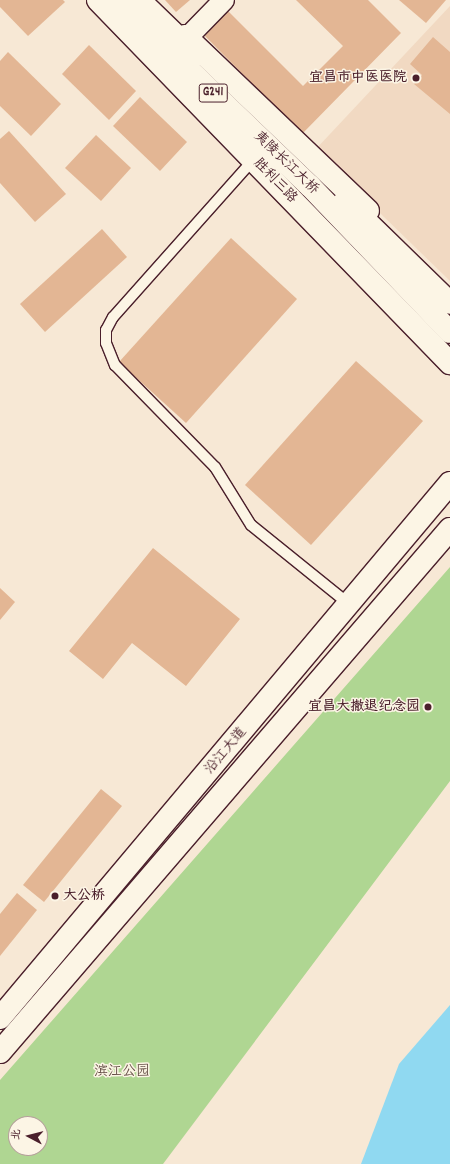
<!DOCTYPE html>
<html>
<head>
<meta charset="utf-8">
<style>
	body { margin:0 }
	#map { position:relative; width:450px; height:1164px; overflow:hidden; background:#f7e8d5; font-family:Dekko,"LXGW WenKai TC",sans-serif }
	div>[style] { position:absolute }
	.built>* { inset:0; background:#f1d9c2 }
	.green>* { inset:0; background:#afd692 }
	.water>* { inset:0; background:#90d9f1 }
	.building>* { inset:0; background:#e3b694 }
	.roads { filter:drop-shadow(1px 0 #4a1f2b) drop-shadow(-1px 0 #4a1f2b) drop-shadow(0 1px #4a1f2b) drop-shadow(0 -1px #4a1f2b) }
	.lane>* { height:10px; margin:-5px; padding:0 5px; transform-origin:5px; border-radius:5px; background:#fcf5e5 }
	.street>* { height:20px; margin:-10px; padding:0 10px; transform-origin:10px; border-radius:10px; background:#fcf5e5 }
	.primary>* { height:22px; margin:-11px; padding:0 11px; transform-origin:11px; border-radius:11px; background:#fcf5e5 }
	.highway>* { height:22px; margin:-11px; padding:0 11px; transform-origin:11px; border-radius:11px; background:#fcf5e5 }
	.dots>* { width:11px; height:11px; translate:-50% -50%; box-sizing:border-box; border:2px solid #fcf5e5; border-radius:50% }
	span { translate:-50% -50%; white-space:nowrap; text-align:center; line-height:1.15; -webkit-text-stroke:3px #fcf5e5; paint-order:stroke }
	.shield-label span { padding:1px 3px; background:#fcf5e5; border:1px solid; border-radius:3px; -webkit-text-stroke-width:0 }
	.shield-label { font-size:13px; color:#4a1f2b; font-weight:700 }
	.poi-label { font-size:14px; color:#4a1f2b; font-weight:700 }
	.right { translate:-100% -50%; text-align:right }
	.left { translate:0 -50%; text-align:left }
	.street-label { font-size:14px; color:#4a1f2b }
	.park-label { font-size:14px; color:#634d45 }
	.north { position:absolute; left:8px; top:1116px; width:40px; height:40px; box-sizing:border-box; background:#fcf5e5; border:1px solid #b59f9b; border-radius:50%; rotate:277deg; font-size:11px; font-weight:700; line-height:16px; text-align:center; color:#4a1f2b }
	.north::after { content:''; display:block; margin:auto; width:14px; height:18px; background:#4a1f2b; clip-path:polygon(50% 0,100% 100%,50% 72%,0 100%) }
</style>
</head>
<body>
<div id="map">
	<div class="built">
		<div style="clip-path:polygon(450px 6px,450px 281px,315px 150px)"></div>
	</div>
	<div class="green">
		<div style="clip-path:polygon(evenodd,450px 567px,450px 781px,163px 1164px,0 1164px,0 1080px,450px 567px,16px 1124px,40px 1124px,40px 1148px,16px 1148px,16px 1124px)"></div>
	</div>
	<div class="water">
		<div style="clip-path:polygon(450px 1005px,450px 1164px,361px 1164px,399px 1064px)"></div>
	</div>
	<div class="building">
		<div style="clip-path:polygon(0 0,63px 0,65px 2px,28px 36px,0 7px)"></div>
		<div style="clip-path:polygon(165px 0,190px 0,176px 12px)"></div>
		<div style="clip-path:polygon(296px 0,368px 0,401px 33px,302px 134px,199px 30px,223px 6px,303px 86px,343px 46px)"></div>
		<div style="clip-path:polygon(399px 0,446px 0,426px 23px)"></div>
		<div style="clip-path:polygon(433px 37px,450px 52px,450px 114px,414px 84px,422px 75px,410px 64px)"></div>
		<div style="clip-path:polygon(89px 45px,136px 91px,109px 120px,62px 74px)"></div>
		<div style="clip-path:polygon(8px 52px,61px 104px,31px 136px,0 106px,0 61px)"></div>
		<div style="clip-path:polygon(140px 97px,187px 142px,160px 171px,113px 126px)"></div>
		<div style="clip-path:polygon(9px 131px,66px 194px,35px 222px,0 183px,0 139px)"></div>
		<div style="clip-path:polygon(96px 135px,131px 168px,101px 201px,65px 168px)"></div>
		<div style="clip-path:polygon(102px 229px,127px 257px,45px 332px,20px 304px)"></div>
		<div style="clip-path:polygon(231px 238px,297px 299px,186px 423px,119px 362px)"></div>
		<div style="clip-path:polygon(356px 361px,423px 421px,311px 545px,245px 485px)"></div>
		<div style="clip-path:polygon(153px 548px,240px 619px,186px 686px,132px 643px,103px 679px,69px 651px)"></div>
		<div style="clip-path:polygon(0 588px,15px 602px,0 620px)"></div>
		<div style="clip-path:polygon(101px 789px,122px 806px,44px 902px,23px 885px)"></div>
		<div style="clip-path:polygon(17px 893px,37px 910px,0 956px,0 914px)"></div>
	</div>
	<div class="roads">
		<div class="lane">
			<div style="left:254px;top:159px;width:212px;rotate:131.7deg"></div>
			<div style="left:113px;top:317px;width:15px;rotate:118deg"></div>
			<div style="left:106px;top:330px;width:13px;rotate:90deg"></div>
			<div style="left:106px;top:343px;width:24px;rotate:68deg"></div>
			<div style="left:115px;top:365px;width:143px;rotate:45.6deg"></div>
			<div style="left:215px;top:467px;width:68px;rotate:58.2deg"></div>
			<div style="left:251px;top:525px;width:127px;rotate:38.9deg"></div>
		</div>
		<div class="street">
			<div style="left:187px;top:38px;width:53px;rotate:-45.8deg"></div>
		</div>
		<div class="primary">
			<div style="left:98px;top:0;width:506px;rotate:45.88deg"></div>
			<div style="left:185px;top:36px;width:253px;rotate:43.7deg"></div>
			<div style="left:0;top:1018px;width:699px;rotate:-49.93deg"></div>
			<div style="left:0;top:1052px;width:690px;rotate:-49.29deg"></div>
		</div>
		<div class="highway">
			<div style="left:116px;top:0;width:269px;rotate:43.8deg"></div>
			<div style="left:310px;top:186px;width:202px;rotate:46.2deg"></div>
			<div style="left:139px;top:0;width:79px;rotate:44deg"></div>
			<div style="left:345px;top:201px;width:146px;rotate:44.2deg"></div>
		</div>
	</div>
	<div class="dots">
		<div style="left:416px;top:78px;background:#4a1f2b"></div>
		<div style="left:428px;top:707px;background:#4a1f2b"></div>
		<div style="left:55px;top:896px;background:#4a1f2b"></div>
	</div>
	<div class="shield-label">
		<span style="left:213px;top:93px">G241</span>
	</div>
	<div class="poi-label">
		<span class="right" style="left:407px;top:78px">宜昌市中医医院</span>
		<span class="right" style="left:420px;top:707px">宜昌大撤退纪念园</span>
		<span class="left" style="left:63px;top:896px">大公桥</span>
	</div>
	<div class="street-label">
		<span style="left:286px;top:163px;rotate:44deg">夷陵长江大桥</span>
		<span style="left:275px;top:181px;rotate:46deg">胜利三路</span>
		<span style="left:226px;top:751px;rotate:-50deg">沿江大道</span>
	</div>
	<div class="park-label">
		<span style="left:122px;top:1072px">滨江公园</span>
	</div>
	<div class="north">北</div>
</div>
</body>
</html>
